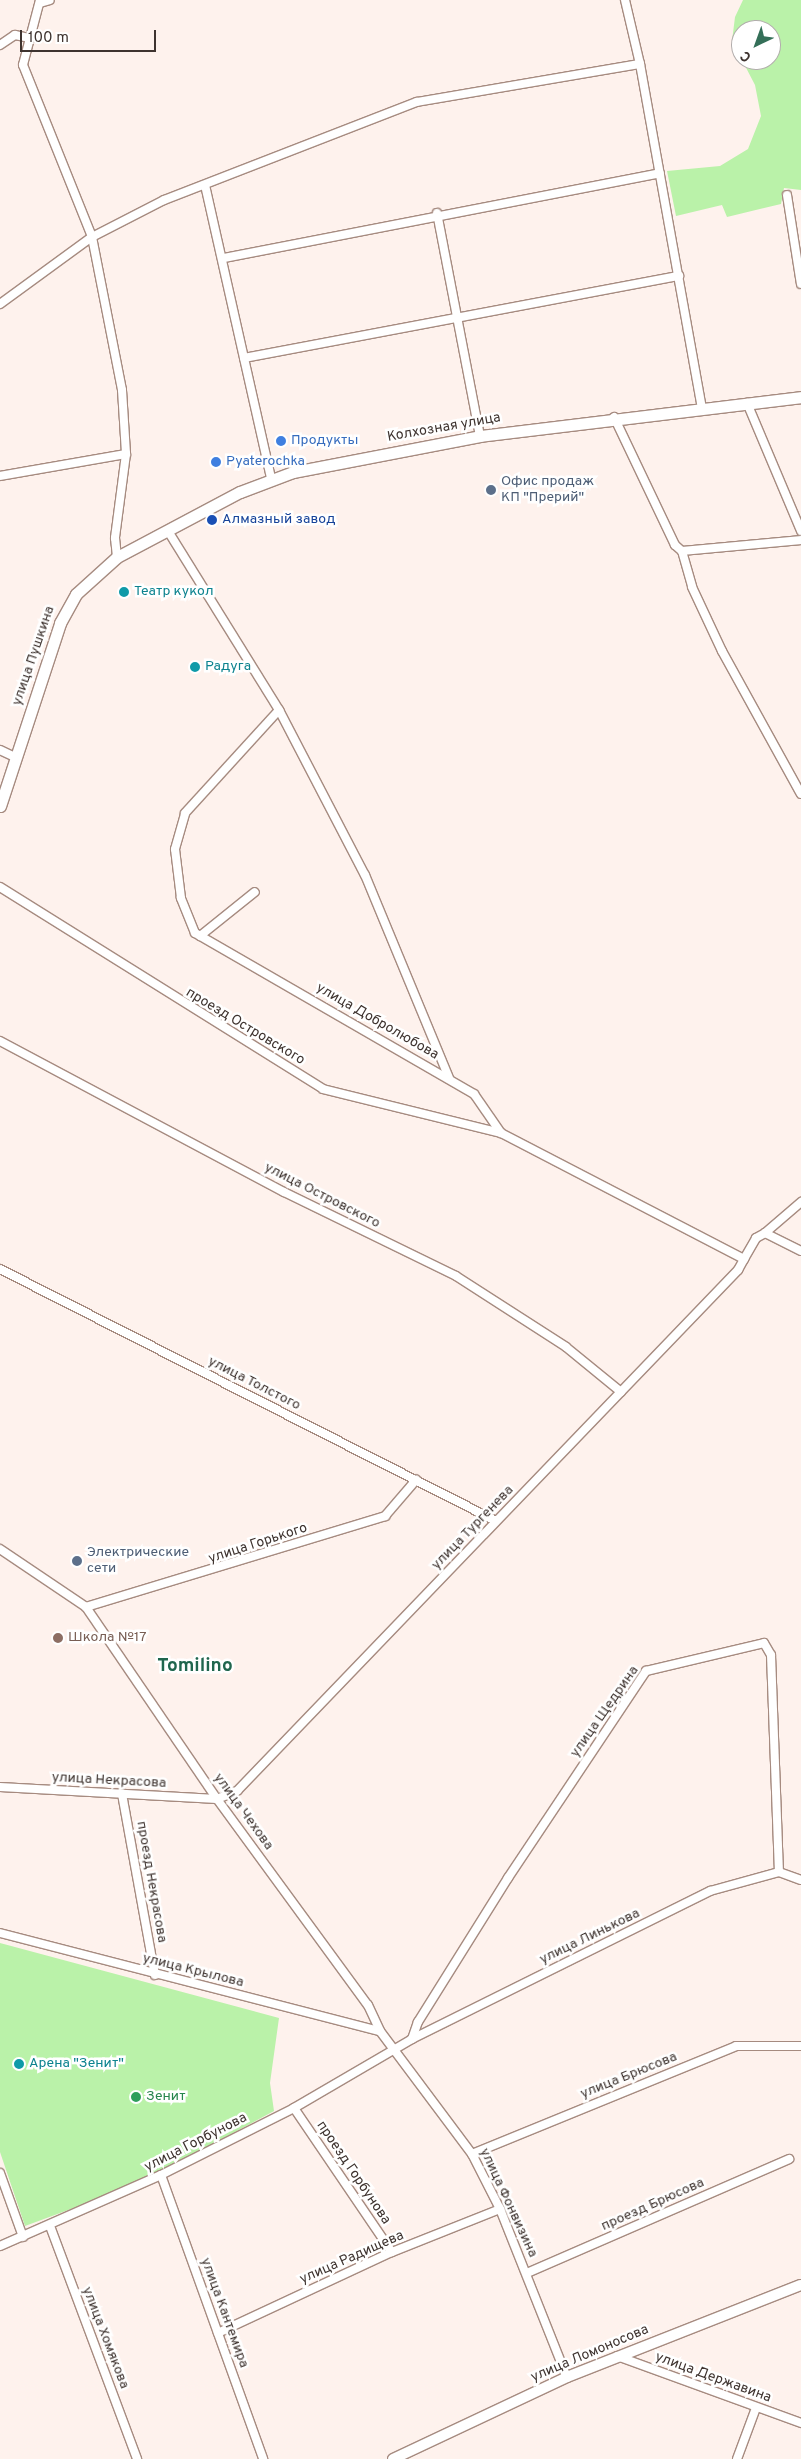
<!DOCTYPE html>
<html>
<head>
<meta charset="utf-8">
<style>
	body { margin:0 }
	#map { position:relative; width:801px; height:2459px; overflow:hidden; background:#fef2ed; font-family:Overpass,sans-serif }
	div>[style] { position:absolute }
	.green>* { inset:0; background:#baf2a9 }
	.roads { filter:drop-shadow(1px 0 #a68b80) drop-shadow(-1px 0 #a68b80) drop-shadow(0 1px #a68b80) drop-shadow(0 -1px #a68b80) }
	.minor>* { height:8px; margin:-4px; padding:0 4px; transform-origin:4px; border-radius:4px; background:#fff }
	.tertiary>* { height:10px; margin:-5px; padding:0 5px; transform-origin:5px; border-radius:5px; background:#fff }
	.secondary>* { height:11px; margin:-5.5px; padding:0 5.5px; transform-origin:5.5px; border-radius:5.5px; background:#fff }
	.dots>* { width:14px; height:14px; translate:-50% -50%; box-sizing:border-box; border:2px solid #fff; border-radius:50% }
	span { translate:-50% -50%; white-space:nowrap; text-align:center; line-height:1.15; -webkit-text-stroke:5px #fff; paint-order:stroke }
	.street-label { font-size:14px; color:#3e332f }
	.shop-label { font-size:14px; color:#366cbe }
	.left { translate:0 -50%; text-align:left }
	.service-label { font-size:14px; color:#4e5e75 }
	.transit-label { font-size:14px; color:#164399 }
	.culture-label { font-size:14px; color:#0d838f }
	.education-label { font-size:14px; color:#785e54 }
	.leisure-label { font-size:14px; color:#27864d }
	.district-label { font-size:19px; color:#20664e; font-weight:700 }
	.north { position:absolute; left:731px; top:20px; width:50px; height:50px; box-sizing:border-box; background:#fff; border:1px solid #b2adac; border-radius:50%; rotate:222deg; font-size:14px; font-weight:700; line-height:20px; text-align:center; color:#3e332f }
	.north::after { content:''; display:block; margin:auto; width:18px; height:22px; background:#346f58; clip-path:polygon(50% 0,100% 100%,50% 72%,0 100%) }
	.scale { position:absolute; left:20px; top:30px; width:136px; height:22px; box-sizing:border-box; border:2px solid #3e332f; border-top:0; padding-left:6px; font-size:15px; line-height:18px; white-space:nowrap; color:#3e332f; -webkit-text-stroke:4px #fff; paint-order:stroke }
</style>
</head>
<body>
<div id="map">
	<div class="green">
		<div style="clip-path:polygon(743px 0,801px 0,801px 190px,784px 188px,781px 204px,727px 217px,722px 205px,676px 216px,667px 171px,720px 166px,748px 149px,761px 116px,755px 85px,742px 60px,771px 60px,771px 30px,741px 30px,741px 58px,732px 41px,735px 17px)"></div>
		<div style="clip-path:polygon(0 1943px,279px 2018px,270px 2083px,274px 2111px,136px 2185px,25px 2226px,0 2152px)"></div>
	</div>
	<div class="roads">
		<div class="minor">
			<div style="left:40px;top:0;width:67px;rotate:104.7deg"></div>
			<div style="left:23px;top:65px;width:185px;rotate:68.1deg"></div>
			<div style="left:92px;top:237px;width:156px;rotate:78.9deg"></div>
			<div style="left:122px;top:390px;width:64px;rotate:86.4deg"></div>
			<div style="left:126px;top:454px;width:85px;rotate:97.5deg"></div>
			<div style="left:115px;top:538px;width:19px;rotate:84deg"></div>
			<div style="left:40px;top:3px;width:10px;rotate:-17deg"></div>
			<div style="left:0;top:45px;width:18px;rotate:-34deg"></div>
			<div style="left:15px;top:35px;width:14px;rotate:12deg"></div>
			<div style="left:640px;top:64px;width:349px;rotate:79.8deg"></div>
			<div style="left:205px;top:185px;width:300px;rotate:77.3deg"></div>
			<div style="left:787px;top:195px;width:90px;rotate:81.1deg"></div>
			<div style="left:437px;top:213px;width:227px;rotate:79.1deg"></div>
			<div style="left:224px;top:258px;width:444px;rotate:-11deg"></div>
			<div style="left:0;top:304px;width:114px;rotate:-36.1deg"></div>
			<div style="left:92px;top:237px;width:81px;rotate:-27.2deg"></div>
			<div style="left:164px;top:200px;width:271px;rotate:-21.2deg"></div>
			<div style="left:417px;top:102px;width:226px;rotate:-9.7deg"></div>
			<div style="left:640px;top:64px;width:66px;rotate:-103.2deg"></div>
			<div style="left:244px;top:358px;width:443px;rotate:-10.7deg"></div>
			<div style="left:747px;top:403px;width:139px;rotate:67.1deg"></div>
			<div style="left:614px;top:417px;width:142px;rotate:64.5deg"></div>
			<div style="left:675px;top:545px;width:9px;rotate:41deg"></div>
			<div style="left:682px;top:551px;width:120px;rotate:-5.3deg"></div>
			<div style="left:0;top:476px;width:128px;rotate:-9.9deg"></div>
			<div style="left:168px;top:531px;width:211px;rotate:58.2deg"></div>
			<div style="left:279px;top:710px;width:186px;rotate:62.5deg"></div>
			<div style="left:365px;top:875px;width:220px;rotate:67.5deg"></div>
			<div style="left:682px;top:551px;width:37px;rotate:74deg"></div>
			<div style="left:692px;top:587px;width:71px;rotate:64.9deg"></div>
			<div style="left:722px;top:651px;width:163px;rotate:61.1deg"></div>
			<div style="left:0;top:750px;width:19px;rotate:25deg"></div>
			<div style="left:0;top:887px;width:381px;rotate:32deg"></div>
			<div style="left:323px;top:1089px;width:183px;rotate:13.9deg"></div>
			<div style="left:200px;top:936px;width:70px;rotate:-38.7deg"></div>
			<div style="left:0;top:1041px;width:322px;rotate:28deg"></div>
			<div style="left:284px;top:1192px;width:191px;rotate:26deg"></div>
			<div style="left:456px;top:1276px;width:131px;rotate:32.8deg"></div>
			<div style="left:566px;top:1347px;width:71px;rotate:39.3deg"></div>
			<div style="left:765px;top:1233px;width:48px;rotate:-40.7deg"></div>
			<div style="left:744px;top:1259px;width:24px;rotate:-60deg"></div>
			<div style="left:756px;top:1238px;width:10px;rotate:-29deg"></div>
			<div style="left:765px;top:1233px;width:40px;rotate:26.6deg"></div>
			<div style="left:0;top:1269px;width:556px;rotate:26.93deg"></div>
			<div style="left:0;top:1549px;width:104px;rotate:34deg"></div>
			<div style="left:86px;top:1607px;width:232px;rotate:55.7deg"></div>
			<div style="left:217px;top:1799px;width:255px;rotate:53.8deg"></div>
			<div style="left:368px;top:2005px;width:29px;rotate:65deg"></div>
			<div style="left:380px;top:2031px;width:154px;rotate:53.2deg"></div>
			<div style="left:472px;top:2154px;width:62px;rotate:63deg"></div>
			<div style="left:500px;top:2209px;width:181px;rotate:68.3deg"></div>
			<div style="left:86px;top:1607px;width:313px;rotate:-16.9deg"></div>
			<div style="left:385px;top:1516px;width:48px;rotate:-49.3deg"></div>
			<div style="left:0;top:1787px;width:217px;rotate:3.2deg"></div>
			<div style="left:217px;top:1799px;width:22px;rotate:-22deg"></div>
			<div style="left:237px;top:1791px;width:723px;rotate:-46.12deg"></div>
			<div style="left:738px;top:1270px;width:13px;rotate:-61deg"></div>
			<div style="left:744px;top:1259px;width:274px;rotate:-152.6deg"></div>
			<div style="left:501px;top:1133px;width:47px;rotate:-124.7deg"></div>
			<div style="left:474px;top:1094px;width:322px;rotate:-150deg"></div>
			<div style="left:195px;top:933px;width:38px;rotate:-112deg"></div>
			<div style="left:181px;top:898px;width:49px;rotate:-97deg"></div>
			<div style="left:175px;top:849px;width:37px;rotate:-74deg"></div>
			<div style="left:185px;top:813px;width:139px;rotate:-47.6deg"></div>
			<div style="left:122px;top:1794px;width:184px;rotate:79.7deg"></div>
			<div style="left:0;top:1933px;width:392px;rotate:14.5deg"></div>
			<div style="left:412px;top:2039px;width:18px;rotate:-71deg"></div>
			<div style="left:418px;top:2022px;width:170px;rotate:-58deg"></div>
			<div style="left:508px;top:1878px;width:249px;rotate:-56.3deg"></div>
			<div style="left:646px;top:1671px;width:121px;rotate:-13.3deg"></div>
			<div style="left:764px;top:1643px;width:14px;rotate:60deg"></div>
			<div style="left:771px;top:1655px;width:217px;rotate:87.9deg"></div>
			<div style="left:294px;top:2108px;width:174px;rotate:55.8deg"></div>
			<div style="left:472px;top:2154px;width:285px;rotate:-22.2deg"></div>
			<div style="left:736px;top:2046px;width:65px"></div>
			<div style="left:0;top:2173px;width:68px;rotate:70.2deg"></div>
			<div style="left:161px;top:2175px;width:302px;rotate:70.2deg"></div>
			<div style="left:50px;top:2226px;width:249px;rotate:69.5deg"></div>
			<div style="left:0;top:2246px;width:176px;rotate:-23.8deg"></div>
			<div style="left:161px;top:2175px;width:149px;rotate:-26.7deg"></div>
			<div style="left:294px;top:2108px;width:137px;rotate:-30.3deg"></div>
			<div style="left:412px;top:2039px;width:333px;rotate:-26.4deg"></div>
			<div style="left:710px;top:1891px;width:72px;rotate:-15.4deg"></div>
			<div style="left:779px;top:1872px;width:23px;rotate:20deg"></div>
			<div style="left:527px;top:2273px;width:286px;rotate:-23.5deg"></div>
			<div style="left:218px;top:2333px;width:192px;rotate:-25deg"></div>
			<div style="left:392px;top:2252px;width:116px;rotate:-21.7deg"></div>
			<div style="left:617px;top:2356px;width:196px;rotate:20deg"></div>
			<div style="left:737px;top:2459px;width:54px;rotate:-69.6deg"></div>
		</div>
		<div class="tertiary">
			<div style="left:393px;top:2459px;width:192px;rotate:-25.2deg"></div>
			<div style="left:567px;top:2377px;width:251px;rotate:-21.5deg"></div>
		</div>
		<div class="secondary">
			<div style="left:0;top:806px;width:193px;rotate:-71.8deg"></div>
			<div style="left:60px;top:623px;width:33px;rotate:-61deg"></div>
			<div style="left:76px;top:594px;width:55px;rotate:-42.1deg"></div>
			<div style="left:117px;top:557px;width:139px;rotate:-27.9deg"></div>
			<div style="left:240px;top:492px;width:57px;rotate:-20.7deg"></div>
			<div style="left:293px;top:472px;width:190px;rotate:-10.9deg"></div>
			<div style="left:480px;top:436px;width:323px;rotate:-6.9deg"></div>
		</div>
	</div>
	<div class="dots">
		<div style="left:281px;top:441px;background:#3f7fe0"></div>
		<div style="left:216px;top:462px;background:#3f7fe0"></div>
		<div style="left:491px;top:490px;background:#5c6f8a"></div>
		<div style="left:212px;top:520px;background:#1a4fb4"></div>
		<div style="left:124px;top:592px;background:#0f9aa8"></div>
		<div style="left:195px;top:667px;background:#0f9aa8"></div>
		<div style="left:77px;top:1561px;background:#5c6f8a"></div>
		<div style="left:58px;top:1638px;background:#8d6e63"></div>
		<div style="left:19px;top:2064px;background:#0f9aa8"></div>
		<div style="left:136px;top:2097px;background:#2e9e5b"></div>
	</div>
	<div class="street-label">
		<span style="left:444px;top:428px;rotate:-10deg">Колхозная улица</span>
		<span style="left:34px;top:656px;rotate:-71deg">улица Пушкина</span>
		<span style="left:377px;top:1022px;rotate:30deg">улица Добролюбова</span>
		<span style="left:245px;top:1027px;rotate:31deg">проезд Островского</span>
		<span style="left:322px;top:1196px;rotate:27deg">улица Островского</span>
		<span style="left:254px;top:1384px;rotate:27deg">улица Толстого</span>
		<span style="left:473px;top:1528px;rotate:-46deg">улица Тургенева</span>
		<span style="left:258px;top:1544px;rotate:-18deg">улица Горького</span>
		<span style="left:605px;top:1712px;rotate:-55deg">улица Щедрина</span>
		<span style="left:109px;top:1781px;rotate:3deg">улица Некрасова</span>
		<span style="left:243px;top:1812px;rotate:54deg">улица Чехова</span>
		<span style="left:151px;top:1882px;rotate:80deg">проезд Некрасова</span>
		<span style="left:590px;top:1937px;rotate:-26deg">улица Линькова</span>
		<span style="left:193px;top:1971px;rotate:14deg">улица Крылова</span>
		<span style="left:629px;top:2076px;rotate:-22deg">улица Брюсова</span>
		<span style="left:196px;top:2143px;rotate:-27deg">улица Горбунова</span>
		<span style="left:353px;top:2173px;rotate:56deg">проезд Горбунова</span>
		<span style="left:508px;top:2203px;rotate:65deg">улица Фонвизина</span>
		<span style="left:653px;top:2205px;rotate:-24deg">проезд Брюсова</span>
		<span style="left:352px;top:2258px;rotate:-24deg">улица Радищева</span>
		<span style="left:224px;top:2313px;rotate:70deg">улица Кантемира</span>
		<span style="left:105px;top:2338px;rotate:69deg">улица Хомякова</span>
		<span style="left:590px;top:2354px;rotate:-23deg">улица Ломоносова</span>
		<span style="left:713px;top:2378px;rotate:20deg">улица Державина</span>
	</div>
	<div class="shop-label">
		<span class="left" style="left:291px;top:441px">Продукты</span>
		<span class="left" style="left:226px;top:462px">Pyaterochka</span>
	</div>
	<div class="service-label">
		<span class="left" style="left:501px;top:490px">Офис продаж<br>КП "Прерий"</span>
		<span class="left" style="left:87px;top:1561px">Электрические<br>сети</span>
	</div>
	<div class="transit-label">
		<span class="left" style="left:222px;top:520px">Алмазный завод</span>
	</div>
	<div class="culture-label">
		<span class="left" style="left:134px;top:592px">Театр кукол</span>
		<span class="left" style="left:205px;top:667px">Радуга</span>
		<span class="left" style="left:29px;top:2064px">Арена "Зенит"</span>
	</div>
	<div class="education-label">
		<span class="left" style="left:68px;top:1638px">Школа №17</span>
	</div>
	<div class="leisure-label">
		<span class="left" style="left:146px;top:2097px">Зенит</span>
	</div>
	<div class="district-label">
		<span style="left:195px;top:1667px">Tomilino</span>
	</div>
	<div class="north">С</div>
	<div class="scale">100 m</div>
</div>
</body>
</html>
